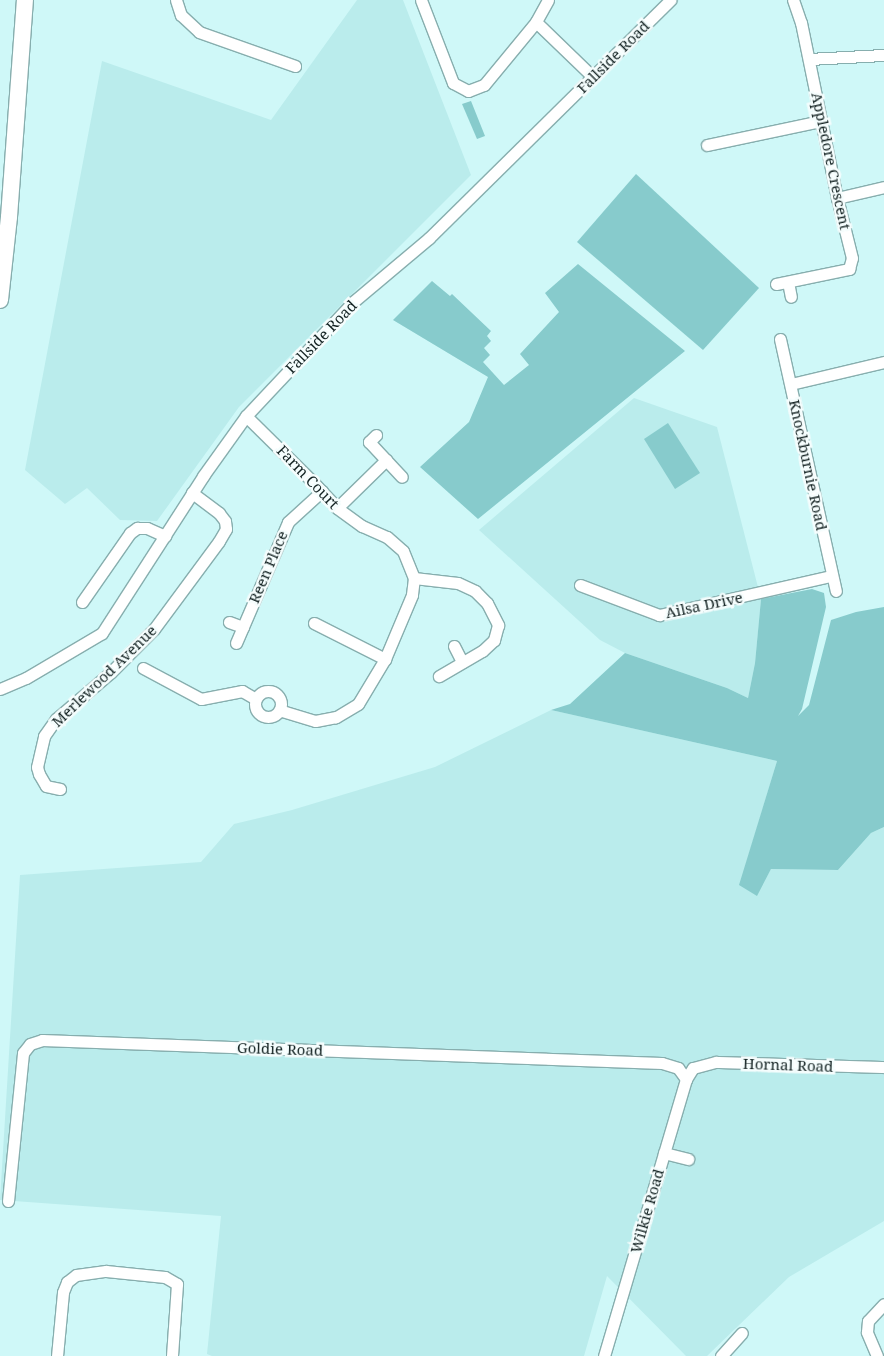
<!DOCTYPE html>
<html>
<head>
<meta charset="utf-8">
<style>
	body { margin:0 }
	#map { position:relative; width:884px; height:1356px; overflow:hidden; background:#cff8f8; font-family:"Noto Serif",serif }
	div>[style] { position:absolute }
	.built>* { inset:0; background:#baecec }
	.green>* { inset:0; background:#87cbcc }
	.roads { filter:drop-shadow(1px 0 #87aeae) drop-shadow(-1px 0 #87aeae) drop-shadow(0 1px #87aeae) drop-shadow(0 -1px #87aeae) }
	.minor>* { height:11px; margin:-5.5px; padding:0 5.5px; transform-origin:5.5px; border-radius:5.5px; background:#fff }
	.minor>.ring { margin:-5.5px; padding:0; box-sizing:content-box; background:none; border:11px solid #fff; border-radius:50% }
	.highway>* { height:16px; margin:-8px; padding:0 8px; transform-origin:8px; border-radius:8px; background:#fff }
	span { translate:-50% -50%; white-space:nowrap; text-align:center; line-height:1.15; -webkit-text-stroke:5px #f5fdfd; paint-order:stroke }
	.street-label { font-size:15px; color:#132222 }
</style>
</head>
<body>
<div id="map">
	<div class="built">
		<div style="clip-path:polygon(357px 0,403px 0,471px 175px,239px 407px,157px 521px,120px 520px,87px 488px,65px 504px,25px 470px,102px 61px,271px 120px)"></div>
		<div style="clip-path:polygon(634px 398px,717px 427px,761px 599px,755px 663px,748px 698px,727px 688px,625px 653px,600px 640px,479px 530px)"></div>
		<div style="clip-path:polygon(551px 710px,777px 761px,740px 884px,756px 895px,771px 869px,838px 870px,871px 833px,884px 827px,884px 1221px,789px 1277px,707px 1356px,686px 1356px,607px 1276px,584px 1356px,212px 1356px,207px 1354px,221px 1216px,0 1200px,20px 875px,201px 862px,234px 824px,292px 810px,435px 767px)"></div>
	</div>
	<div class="green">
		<div style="clip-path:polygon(471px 101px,485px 136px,477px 139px,462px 104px)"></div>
		<div style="clip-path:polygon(636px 174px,759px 288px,703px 350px,577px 242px)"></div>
		<div style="clip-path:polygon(578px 264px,685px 351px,478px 519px,420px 467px,469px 422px,488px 377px,393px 320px,432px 281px,450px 296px,452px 294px,491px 331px,487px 336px,491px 341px,484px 348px,490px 355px,483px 362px,504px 385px,529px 365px,520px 354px,559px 312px,545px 293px)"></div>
		<div style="clip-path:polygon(668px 423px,700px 473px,675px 489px,644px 439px)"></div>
		<div style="clip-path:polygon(812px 589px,824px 593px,826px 607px,802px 709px,798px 716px,809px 705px,831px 620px,856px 612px,884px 607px,884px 827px,871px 833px,838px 870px,771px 869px,757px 896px,739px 885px,777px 761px,551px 710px,570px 704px,625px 653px,727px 688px,748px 698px,755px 663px,761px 599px)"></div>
	</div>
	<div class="roads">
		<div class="minor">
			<div style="left:176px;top:0;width:16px;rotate:72deg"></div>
			<div style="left:181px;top:15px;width:25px;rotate:43deg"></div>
			<div style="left:199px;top:32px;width:102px;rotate:19.5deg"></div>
			<div style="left:421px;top:0;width:89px;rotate:68.9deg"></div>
			<div style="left:453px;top:83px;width:17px;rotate:28deg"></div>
			<div style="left:468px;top:91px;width:17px;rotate:-21deg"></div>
			<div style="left:484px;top:85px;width:82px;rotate:-50.5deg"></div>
			<div style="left:548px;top:0;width:25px;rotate:119deg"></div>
			<div style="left:536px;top:22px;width:79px;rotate:44deg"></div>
			<div style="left:809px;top:59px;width:75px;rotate:-3.1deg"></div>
			<div style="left:707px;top:145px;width:116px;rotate:-11.9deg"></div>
			<div style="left:837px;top:198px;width:48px;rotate:-13.2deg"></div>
			<div style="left:788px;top:282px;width:15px;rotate:79deg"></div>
			<div style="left:776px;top:284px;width:75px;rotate:-11.6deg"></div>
			<div style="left:849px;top:269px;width:11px;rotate:-75deg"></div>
			<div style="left:852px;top:258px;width:62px;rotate:-104deg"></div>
			<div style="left:837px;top:198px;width:179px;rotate:-101.6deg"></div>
			<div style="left:801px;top:23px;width:24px;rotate:-109deg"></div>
			<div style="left:780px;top:339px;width:258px;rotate:77.5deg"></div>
			<div style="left:791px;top:384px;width:96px;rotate:-13.3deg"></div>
			<div style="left:246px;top:416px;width:94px;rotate:44.6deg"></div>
			<div style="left:313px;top:482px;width:35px;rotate:47deg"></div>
			<div style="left:337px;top:508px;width:31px;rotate:36deg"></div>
			<div style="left:362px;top:526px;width:27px;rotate:24deg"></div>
			<div style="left:387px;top:537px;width:21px;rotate:41deg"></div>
			<div style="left:403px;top:551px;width:29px;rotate:68deg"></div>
			<div style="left:414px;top:578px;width:17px;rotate:97deg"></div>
			<div style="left:412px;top:595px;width:69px;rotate:112.9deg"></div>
			<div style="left:385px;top:659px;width:52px;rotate:121deg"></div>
			<div style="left:358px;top:704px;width:26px;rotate:149deg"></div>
			<div style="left:336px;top:717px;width:21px;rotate:169deg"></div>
			<div style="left:315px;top:721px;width:37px;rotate:-163deg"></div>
			<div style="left:386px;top:460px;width:23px;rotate:47deg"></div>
			<div style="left:337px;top:508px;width:69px;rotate:-44.4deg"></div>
			<div style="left:386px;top:460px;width:25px;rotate:-133deg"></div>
			<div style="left:369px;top:442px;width:10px;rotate:-45deg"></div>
			<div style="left:414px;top:578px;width:44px;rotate:6.5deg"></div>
			<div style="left:458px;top:583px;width:19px;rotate:25deg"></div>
			<div style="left:475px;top:591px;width:17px;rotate:45deg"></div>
			<div style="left:487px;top:603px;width:25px;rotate:63deg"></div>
			<div style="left:498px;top:625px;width:16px;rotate:105deg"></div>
			<div style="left:494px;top:640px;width:16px;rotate:137deg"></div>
			<div style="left:482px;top:651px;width:50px;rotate:149.8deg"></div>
			<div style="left:580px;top:585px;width:85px;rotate:20.8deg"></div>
			<div style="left:659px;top:615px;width:176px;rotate:-12.8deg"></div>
			<div style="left:82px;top:602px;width:84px;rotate:-55.2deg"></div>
			<div style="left:130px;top:533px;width:9px;rotate:-36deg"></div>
			<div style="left:137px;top:528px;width:10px"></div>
			<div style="left:147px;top:528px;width:20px;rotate:24deg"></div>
			<div style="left:229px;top:622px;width:15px;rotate:20deg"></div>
			<div style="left:314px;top:623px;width:80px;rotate:26.9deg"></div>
			<div style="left:236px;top:643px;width:132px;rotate:-66.7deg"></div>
			<div style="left:288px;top:522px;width:46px;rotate:-42.4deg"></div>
			<div style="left:454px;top:646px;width:18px;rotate:63deg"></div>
			<div style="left:143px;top:668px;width:66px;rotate:28.1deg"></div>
			<div style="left:201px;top:699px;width:42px;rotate:-11deg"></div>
			<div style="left:242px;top:691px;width:16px;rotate:30deg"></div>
			<div style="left:0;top:689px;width:28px;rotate:-23deg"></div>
			<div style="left:26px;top:678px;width:88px;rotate:-30.6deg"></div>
			<div style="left:102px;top:633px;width:187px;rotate:-57.2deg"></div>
			<div style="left:203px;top:476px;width:74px;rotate:-54.4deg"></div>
			<div style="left:246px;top:416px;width:156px;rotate:-46.8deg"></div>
			<div style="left:353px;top:302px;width:99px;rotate:-40.1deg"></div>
			<div style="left:429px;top:238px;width:339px;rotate:-44.6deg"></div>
			<div class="ring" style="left:255px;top:691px;width:15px;height:15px"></div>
			<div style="left:60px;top:789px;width:14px;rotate:-168deg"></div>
			<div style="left:46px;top:786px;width:14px;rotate:-120deg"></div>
			<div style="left:39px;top:774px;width:7px;rotate:-106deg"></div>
			<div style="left:37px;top:767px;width:32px;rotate:-77deg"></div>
			<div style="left:44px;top:736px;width:21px;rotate:-55deg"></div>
			<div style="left:56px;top:719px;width:72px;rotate:-40.5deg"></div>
			<div style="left:111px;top:672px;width:61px;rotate:-45deg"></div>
			<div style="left:154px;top:629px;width:109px;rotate:-53.5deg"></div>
			<div style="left:219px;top:541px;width:14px;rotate:-60deg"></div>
			<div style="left:226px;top:529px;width:8px;rotate:-97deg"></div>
			<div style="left:225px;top:521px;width:10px;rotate:-127deg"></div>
			<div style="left:219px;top:513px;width:34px;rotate:-143deg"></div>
			<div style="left:664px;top:1153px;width:25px;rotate:14deg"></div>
			<div style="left:8px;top:1201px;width:149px;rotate:-84.2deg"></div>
			<div style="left:23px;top:1053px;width:11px;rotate:-52deg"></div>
			<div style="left:30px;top:1044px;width:13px;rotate:-18deg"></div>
			<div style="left:42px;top:1040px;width:620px;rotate:2.12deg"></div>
			<div style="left:662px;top:1063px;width:17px;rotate:17deg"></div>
			<div style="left:678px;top:1068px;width:14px;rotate:54deg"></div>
			<div style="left:57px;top:1356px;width:64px;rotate:-84.6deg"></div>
			<div style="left:63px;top:1292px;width:11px;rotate:-68deg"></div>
			<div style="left:67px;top:1282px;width:11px;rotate:-38deg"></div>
			<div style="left:76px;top:1275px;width:30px;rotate:-8deg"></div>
			<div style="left:106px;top:1271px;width:59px;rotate:5.8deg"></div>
			<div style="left:165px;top:1277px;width:14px;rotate:30deg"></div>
			<div style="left:177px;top:1284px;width:72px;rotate:94deg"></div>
			<div style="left:604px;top:1356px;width:289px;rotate:-73.5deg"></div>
			<div style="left:686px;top:1079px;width:13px;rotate:-58deg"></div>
			<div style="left:693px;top:1068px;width:24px;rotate:-15deg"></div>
			<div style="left:716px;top:1062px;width:168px;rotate:1.7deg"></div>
			<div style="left:721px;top:1356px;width:31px;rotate:-48deg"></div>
			<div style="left:877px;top:1356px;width:26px;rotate:-113deg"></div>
			<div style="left:867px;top:1332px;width:11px;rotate:-85deg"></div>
			<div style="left:868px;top:1321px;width:23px;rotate:-47deg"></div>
		</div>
		<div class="highway">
			<div style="left:0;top:300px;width:83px;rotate:-83.8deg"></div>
			<div style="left:9px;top:217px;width:218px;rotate:-85.8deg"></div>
		</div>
	</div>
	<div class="street-label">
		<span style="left:613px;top:57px;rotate:-45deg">Fallside Road</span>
		<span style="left:831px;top:161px;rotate:78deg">Appledore Crescent</span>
		<span style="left:321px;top:337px;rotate:-46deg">Fallside Road</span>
		<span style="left:808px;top:465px;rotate:78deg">Knockburnie Road</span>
		<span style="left:308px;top:477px;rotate:46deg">Farm Court</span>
		<span style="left:268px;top:567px;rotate:-67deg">Reen Place</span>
		<span style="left:704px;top:605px;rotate:-12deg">Ailsa Drive</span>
		<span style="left:104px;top:676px;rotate:-44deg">Merlewood Avenue</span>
		<span style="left:280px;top:1049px;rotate:2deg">Goldie Road</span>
		<span style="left:788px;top:1065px;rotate:2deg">Hornal Road</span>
		<span style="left:647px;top:1211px;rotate:-74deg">Wilkie Road</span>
	</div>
</div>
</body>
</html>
